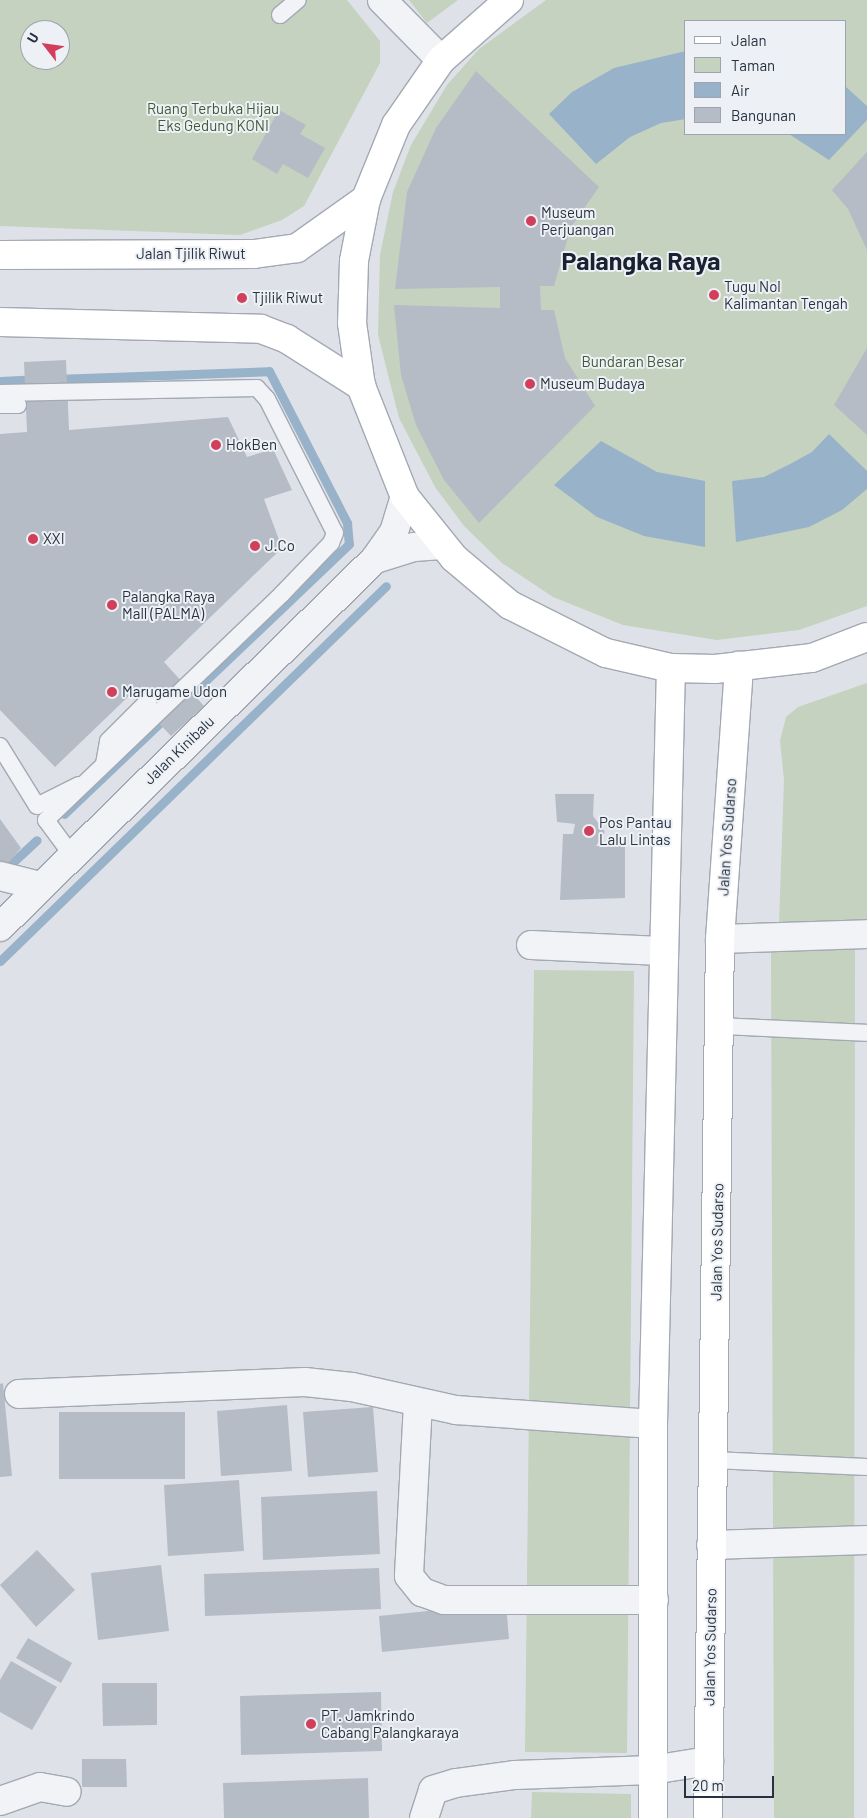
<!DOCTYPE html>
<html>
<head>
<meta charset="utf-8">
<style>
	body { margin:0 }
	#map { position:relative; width:867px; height:1818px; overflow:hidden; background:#dee2e8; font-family:Barlow,sans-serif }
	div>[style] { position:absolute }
	.green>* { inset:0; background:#c4d2bf }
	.water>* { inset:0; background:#98b2c9 }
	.stream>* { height:9px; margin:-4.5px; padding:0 4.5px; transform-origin:4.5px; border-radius:4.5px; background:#98b2c9 }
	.building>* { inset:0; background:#b5bcc5 }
	.roads { filter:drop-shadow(1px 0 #a3a9b2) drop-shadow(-1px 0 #a3a9b2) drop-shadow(0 1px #a3a9b2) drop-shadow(0 -1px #a3a9b2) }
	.service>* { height:16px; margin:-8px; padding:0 8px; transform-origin:8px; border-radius:8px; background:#f1f3f6 }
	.minor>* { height:28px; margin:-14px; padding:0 14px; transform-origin:14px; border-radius:14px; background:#f1f3f6 }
	.tertiary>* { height:28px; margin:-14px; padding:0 14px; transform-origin:14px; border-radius:14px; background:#f1f3f6 }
	.primary>* { height:28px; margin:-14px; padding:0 14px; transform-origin:14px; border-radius:14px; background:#fff }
	.trunk>* { height:28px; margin:-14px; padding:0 14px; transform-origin:14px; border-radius:14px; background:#fff }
	.dots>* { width:14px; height:14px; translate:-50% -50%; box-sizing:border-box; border:2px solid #edf1f6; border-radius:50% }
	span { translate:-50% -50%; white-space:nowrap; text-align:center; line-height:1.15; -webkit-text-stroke:4px #edf1f6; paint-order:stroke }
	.park-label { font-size:15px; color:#3d5b34 }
	.poi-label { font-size:15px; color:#27313f }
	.left { translate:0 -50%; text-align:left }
	.street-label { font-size:15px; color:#27313f }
	.town-label { font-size:25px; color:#192230; font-weight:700 }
	.legend { position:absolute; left:684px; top:20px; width:162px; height:115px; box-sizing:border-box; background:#edf1f6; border:1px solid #9ea4ad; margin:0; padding:6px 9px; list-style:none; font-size:15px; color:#27313f }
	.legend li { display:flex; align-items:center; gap:10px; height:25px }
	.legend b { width:25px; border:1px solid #9ea4ad }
	.north { position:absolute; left:20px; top:20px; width:50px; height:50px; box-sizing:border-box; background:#edf1f6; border:1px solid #9ea4ad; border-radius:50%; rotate:300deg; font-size:14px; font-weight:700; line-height:20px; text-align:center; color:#27313f }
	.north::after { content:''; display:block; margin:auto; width:18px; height:22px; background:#d13f5b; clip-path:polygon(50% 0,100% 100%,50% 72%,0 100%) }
	.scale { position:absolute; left:684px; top:1776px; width:90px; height:22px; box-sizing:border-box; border:2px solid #27313f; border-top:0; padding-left:6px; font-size:15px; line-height:18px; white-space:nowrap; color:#27313f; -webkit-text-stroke:4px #edf1f6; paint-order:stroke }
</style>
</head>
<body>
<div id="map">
	<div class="green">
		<div style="clip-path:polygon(evenodd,0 0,347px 0,380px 41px,380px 63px,304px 206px,282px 220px,240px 235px,0 226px,0 0,30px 30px,60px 30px,60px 60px,30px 60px,30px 30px)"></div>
		<div style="clip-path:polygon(409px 0,458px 0,427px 23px)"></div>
		<div style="clip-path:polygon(evenodd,546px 0,867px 0,867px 606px,799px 630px,717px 640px,623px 625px,553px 597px,502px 563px,464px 526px,435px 487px,399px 418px,378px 335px,380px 255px,393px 192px,411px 145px,447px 85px,479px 49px,546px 0,686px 21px,846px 21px,846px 134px,686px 134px,686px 21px)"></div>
		<div style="clip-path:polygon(867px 683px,867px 923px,779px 924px,784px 780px,780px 741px,786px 717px,798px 707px)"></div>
		<div style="clip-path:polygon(855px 948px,854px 1818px,774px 1818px,771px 951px)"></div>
		<div style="clip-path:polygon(534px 970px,634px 971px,627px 1753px,525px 1752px)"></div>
		<div style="clip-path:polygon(532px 1792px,631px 1794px,631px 1818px,531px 1818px)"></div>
	</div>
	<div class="water">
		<div style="clip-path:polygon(686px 51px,686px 119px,661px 123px,630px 137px,596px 164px,549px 114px,572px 92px,614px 68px)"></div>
		<div style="clip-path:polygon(846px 87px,867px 106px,867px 120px,829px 160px,789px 134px,846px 134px)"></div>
		<div style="clip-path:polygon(829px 434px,867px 471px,867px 489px,842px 510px,809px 527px,736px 542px,732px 481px,764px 477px,792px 463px,812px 452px)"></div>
		<div style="clip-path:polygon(601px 441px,657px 472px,705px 481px,705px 547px,644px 536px,597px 517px,554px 485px)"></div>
	</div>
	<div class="stream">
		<div style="left:55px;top:379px;width:214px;rotate:-2.1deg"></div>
		<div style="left:269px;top:371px;width:171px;rotate:62.8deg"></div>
		<div style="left:347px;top:523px;width:21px;rotate:85deg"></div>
		<div style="left:349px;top:544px;width:226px;rotate:136.4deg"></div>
		<div style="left:0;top:381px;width:35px;rotate:-3deg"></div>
		<div style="left:64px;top:814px;width:144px;rotate:-43.6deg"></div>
		<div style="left:11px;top:864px;width:35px;rotate:-43deg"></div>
		<div style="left:0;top:961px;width:538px;rotate:-44.17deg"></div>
	</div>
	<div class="building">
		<div style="clip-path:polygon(476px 71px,599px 187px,571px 227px,554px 286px,540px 286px,541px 310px,554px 310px,565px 358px,595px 406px,479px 523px,444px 480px,416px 425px,401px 375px,394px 305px,500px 308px,500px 287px,395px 289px,407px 192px,436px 128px)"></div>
		<div style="clip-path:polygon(279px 110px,306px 125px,300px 134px,325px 148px,308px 178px,283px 164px,277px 174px,252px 159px)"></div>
		<div style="clip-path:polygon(867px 152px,867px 250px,848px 209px,832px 190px)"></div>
		<div style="clip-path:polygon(867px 348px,867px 435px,834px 405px)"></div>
		<div style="clip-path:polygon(66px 360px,69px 430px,228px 417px,247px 457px,273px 449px,292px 490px,264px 499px,282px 548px,164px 662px,204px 706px,171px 736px,131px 694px,55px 767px,0 710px,0 434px,27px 432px,24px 362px)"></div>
		<div style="clip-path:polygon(555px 794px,594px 794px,593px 816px,605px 832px,596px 846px,625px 845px,625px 898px,560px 900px,563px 834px,573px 834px,575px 824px,557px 822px)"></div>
		<div style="clip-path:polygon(0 819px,21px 848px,4px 868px,0 868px)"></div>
		<div style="clip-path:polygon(3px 1383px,12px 1476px,0 1477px,0 1384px)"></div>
		<div style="clip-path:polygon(287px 1405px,292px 1471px,221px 1476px,217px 1411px)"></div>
		<div style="clip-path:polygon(373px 1407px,378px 1472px,308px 1477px,303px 1412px)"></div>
		<div style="clip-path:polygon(59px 1412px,185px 1412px,185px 1479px,59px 1479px)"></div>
		<div style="clip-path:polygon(239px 1480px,244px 1551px,168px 1556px,164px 1485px)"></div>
		<div style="clip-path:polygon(377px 1491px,380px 1554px,263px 1560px,261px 1497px)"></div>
		<div style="clip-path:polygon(37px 1550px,75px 1590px,36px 1627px,0 1585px)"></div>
		<div style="clip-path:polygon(161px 1565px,169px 1631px,98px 1640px,91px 1573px)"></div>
		<div style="clip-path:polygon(379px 1568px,381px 1609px,205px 1616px,204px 1574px)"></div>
		<div style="clip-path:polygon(506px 1603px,509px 1639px,382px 1652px,379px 1616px)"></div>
		<div style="clip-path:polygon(28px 1638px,72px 1663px,61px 1683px,16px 1658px)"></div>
		<div style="clip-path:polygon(11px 1661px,57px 1687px,32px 1730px,0 1712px,0 1680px)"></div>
		<div style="clip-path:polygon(102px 1683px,157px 1683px,157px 1725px,103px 1726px)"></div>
		<div style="clip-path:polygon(381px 1692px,382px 1751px,241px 1755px,240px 1696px)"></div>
		<div style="clip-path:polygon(82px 1759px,126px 1759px,127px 1787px,82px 1787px)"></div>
		<div style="clip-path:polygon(368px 1778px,369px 1818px,224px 1818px,223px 1783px)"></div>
	</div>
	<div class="roads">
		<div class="service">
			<div style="left:280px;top:15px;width:23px;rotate:-40deg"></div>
			<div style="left:0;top:393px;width:257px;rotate:-1.1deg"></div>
			<div style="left:257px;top:388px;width:15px;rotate:48deg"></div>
			<div style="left:267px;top:399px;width:150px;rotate:63.1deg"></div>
			<div style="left:335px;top:533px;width:11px;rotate:112deg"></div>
			<div style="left:331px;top:543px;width:71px;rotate:133.9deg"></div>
			<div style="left:282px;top:594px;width:327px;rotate:136.2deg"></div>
			<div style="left:46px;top:820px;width:42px;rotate:53.7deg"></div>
			<div style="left:0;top:405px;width:18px"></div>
			<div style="left:0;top:746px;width:70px;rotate:58.3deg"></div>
			<div style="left:37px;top:806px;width:47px;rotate:-26.6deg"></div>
			<div style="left:104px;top:764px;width:23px;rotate:-80deg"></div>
			<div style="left:108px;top:741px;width:58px;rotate:-45deg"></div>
			<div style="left:721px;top:1026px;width:146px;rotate:2.7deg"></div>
			<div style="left:713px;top:1460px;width:154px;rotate:2.6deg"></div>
		</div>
		<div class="minor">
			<div style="left:0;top:876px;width:41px;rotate:14deg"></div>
			<div style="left:720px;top:939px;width:147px;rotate:-1.9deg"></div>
			<div style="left:531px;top:945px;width:130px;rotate:2.6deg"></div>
			<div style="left:19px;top:1394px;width:286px;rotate:-2.4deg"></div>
			<div style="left:305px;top:1382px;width:47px;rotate:6.1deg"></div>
			<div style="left:352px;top:1387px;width:107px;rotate:12.5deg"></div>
			<div style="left:456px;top:1410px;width:197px;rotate:4.1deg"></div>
			<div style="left:418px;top:1403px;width:173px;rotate:93deg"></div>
			<div style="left:409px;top:1576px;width:21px;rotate:51deg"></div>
			<div style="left:422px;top:1592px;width:23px;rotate:20deg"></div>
			<div style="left:444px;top:1600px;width:210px"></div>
			<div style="left:711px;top:1545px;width:156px;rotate:-1.8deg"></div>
			<div style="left:0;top:1801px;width:42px;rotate:-19.3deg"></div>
			<div style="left:40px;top:1787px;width:27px;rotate:10deg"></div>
			<div style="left:424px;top:1818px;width:29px;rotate:-72deg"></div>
			<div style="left:433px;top:1790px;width:24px;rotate:-17deg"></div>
			<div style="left:456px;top:1783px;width:60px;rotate:-7.7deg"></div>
			<div style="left:515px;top:1775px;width:137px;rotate:-2.1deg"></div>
			<div style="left:652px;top:1770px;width:58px;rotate:-9deg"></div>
		</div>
		<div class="tertiary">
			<div style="left:382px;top:0;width:84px;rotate:45.5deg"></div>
			<div style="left:375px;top:559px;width:33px;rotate:-55deg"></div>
			<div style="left:394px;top:532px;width:37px;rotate:-73deg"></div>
			<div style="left:0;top:927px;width:525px;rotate:-44.46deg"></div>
			<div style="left:375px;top:559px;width:41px;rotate:-17.1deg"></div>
			<div style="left:414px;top:547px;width:28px;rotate:-4deg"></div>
		</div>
		<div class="primary">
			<div style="left:653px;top:1818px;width:394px;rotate:-90deg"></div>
			<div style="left:653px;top:1424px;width:756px;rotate:-88.64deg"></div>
			<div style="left:708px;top:1818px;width:879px;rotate:-89.22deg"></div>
			<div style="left:720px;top:939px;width:274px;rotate:-86deg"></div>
		</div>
		<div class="trunk">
			<div style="left:509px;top:0;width:91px;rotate:138.6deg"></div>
			<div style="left:441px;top:60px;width:79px;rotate:124.7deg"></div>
			<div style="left:396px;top:125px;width:80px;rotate:112.1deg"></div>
			<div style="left:366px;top:199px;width:63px;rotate:101deg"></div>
			<div style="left:354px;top:261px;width:62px;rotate:91.8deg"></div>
			<div style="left:352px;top:323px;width:64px;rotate:81.9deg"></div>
			<div style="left:361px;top:386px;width:119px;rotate:68.4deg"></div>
			<div style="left:405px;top:497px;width:78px;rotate:51.2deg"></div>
			<div style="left:454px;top:558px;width:73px;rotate:40deg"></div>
			<div style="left:510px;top:605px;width:107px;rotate:26.6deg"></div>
			<div style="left:606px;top:653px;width:67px;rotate:13deg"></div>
			<div style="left:671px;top:668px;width:44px;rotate:1.3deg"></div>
			<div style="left:715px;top:669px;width:98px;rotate:-6.5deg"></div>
			<div style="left:812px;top:658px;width:59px;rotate:-20.9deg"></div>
			<div style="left:0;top:255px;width:254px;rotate:-0.2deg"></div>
			<div style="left:254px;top:254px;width:43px;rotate:-7.9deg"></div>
			<div style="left:297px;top:248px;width:85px;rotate:-35.4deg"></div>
			<div style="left:0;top:322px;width:261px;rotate:1.5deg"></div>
			<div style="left:261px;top:329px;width:28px;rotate:21deg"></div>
			<div style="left:287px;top:339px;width:88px;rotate:32.4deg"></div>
		</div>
	</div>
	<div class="dots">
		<div style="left:531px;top:221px;background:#d13f5b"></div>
		<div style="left:714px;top:295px;background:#d13f5b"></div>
		<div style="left:242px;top:298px;background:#d13f5b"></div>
		<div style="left:530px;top:384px;background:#d13f5b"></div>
		<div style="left:216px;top:445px;background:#d13f5b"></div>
		<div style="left:33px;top:539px;background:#d13f5b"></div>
		<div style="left:255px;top:546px;background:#d13f5b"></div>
		<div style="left:112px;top:605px;background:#d13f5b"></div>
		<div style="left:112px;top:692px;background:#d13f5b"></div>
		<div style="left:589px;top:831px;background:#d13f5b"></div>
		<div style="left:311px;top:1724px;background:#d13f5b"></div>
	</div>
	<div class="park-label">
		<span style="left:213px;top:117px">Ruang Terbuka Hijau<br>Eks Gedung KONI</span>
		<span style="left:633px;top:362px">Bundaran Besar</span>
	</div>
	<div class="poi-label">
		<span class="left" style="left:541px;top:221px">Museum<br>Perjuangan</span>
		<span class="left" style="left:724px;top:295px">Tugu Nol<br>Kalimantan Tengah</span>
		<span class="left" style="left:252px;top:298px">Tjilik Riwut</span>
		<span class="left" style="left:540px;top:384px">Museum Budaya</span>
		<span class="left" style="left:226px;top:445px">HokBen</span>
		<span class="left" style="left:43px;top:539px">XXI</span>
		<span class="left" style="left:265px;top:546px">J.Co</span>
		<span class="left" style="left:122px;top:605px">Palangka Raya<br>Mall (PALMA)</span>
		<span class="left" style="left:122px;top:692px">Marugame Udon</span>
		<span class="left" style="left:599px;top:831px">Pos Pantau<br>Lalu Lintas</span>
		<span class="left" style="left:321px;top:1724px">PT. Jamkrindo<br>Cabang Palangkaraya</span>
	</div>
	<div class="street-label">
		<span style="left:191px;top:254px">Jalan Tjilik Riwut</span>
		<span style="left:179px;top:750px;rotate:-44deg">Jalan Kinibalu</span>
		<span style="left:727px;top:837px;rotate:-86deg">Jalan Yos Sudarso</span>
		<span style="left:717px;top:1242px;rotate:-89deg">Jalan Yos Sudarso</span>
		<span style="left:710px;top:1647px;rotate:-89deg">Jalan Yos Sudarso</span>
	</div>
	<div class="town-label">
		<span style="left:641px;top:260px">Palangka Raya</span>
	</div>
	<ul class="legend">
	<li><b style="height:6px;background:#fff"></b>Jalan</li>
	<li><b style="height:14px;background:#c4d2bf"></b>Taman</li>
	<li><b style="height:14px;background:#98b2c9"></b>Air</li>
	<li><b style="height:14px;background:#b5bcc5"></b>Bangunan</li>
	</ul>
	<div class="north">U</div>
	<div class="scale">20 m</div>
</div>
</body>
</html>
